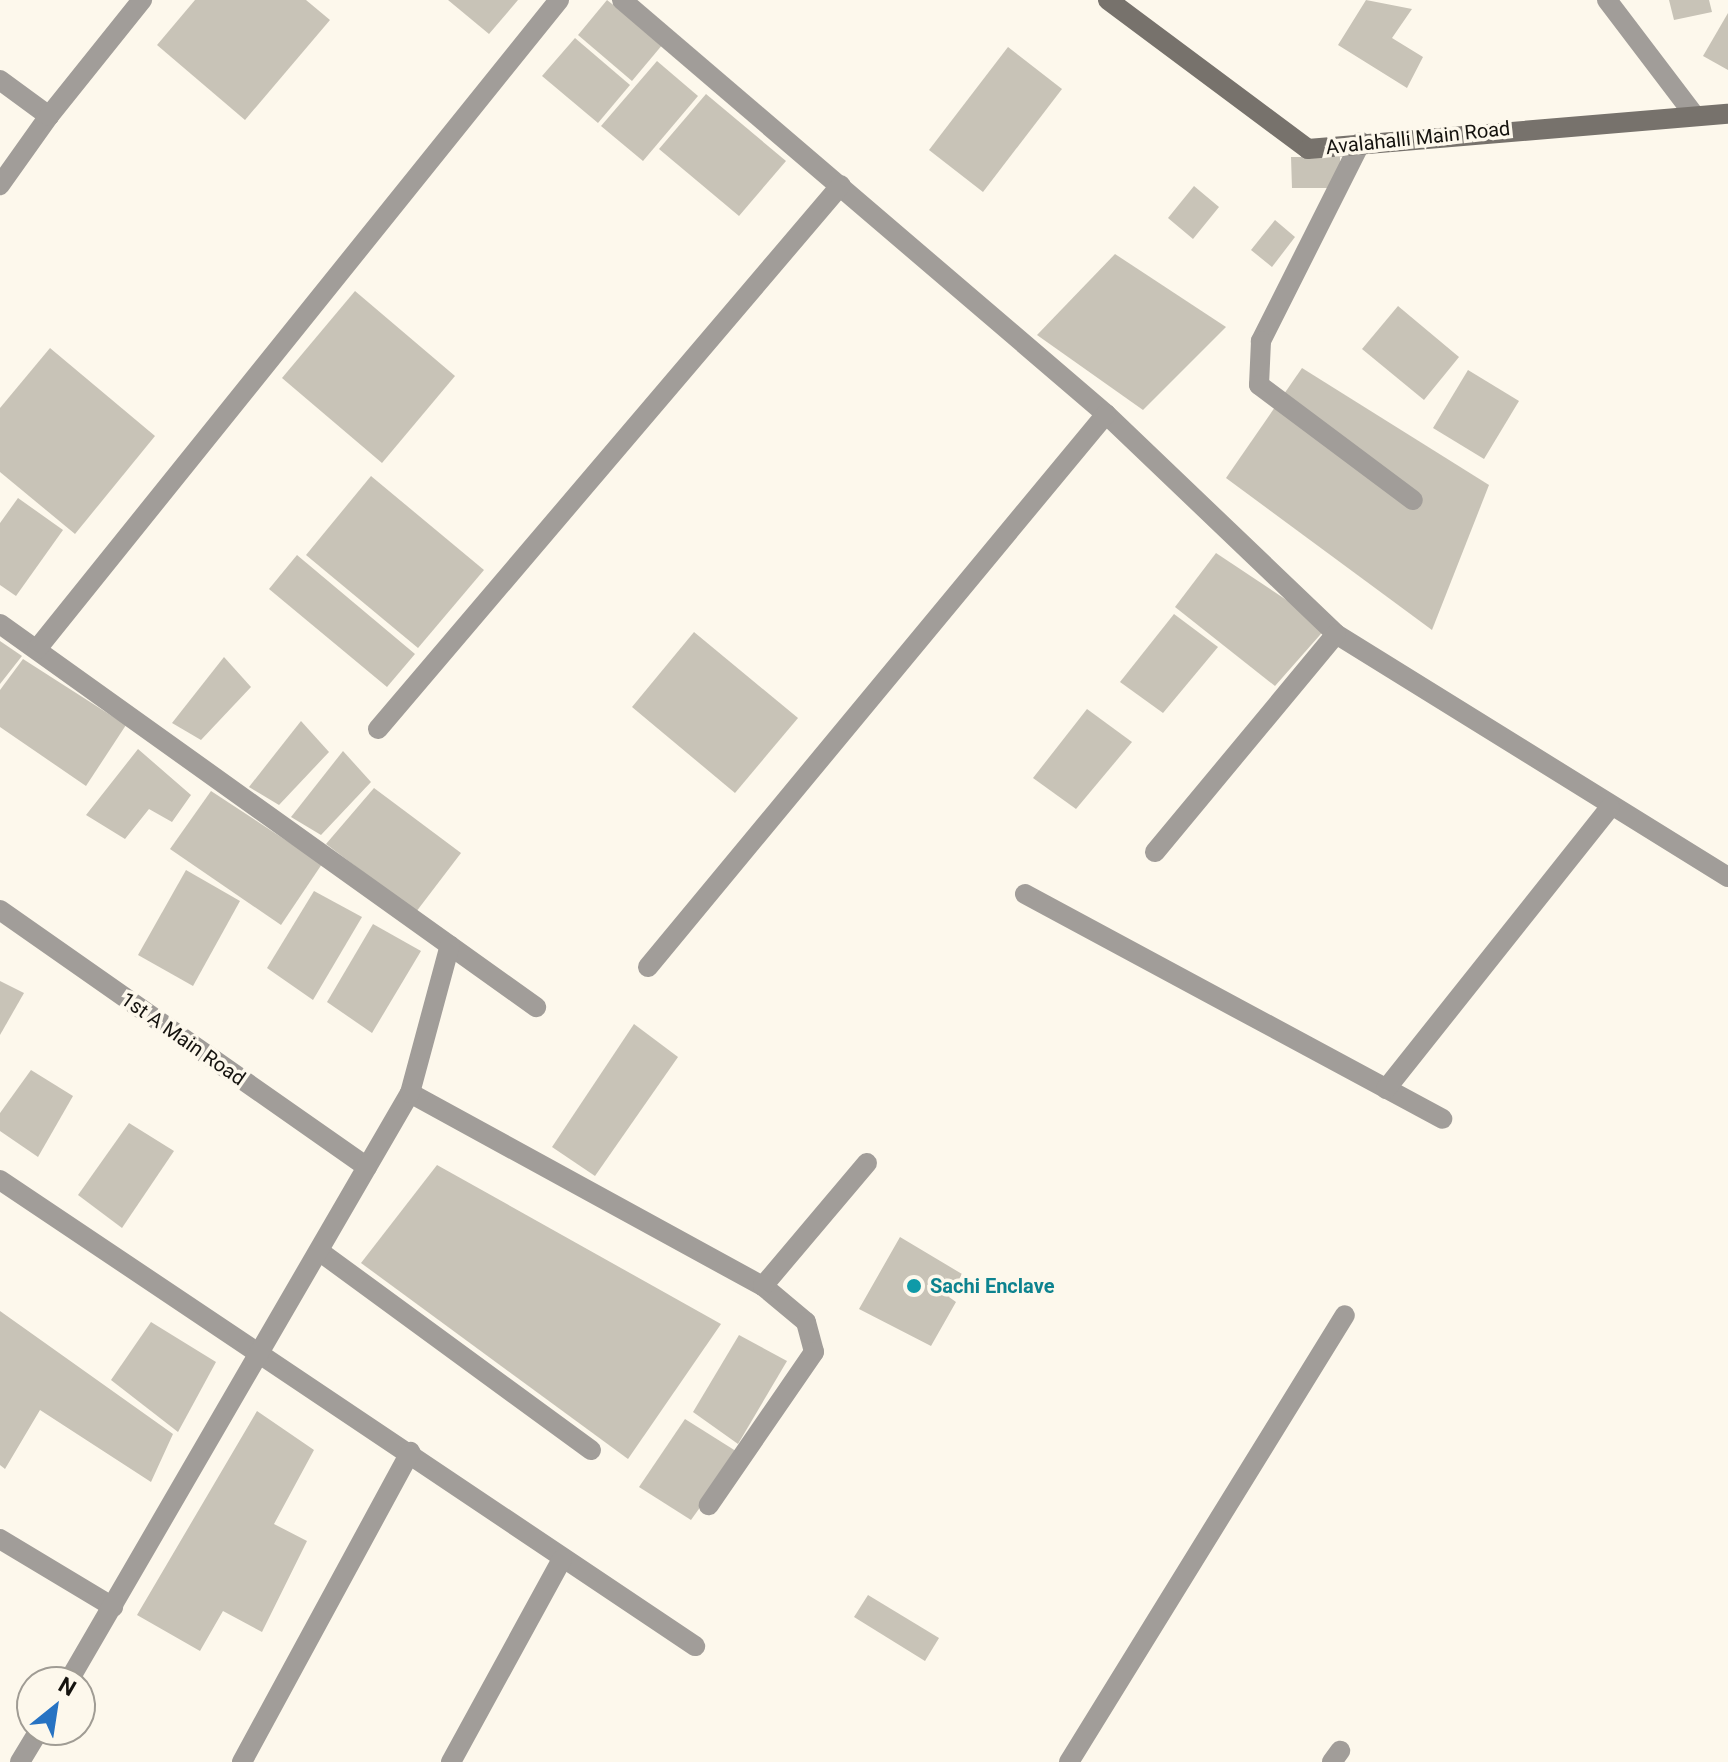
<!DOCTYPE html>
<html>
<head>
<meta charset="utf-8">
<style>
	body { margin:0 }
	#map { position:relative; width:1728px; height:1762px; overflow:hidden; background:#fdf8ec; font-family:Roboto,sans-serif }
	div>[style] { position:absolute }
	.building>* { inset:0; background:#c8c3b7 }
	.minor>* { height:20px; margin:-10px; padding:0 10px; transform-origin:10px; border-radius:10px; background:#a19d99 }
	.secondary>* { height:20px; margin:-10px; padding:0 10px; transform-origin:10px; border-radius:10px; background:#77726c }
	.dots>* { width:22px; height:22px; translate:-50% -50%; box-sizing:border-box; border:4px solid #fdf8ec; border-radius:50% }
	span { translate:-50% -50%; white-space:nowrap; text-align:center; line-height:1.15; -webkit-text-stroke:7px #fdf8ec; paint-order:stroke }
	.street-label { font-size:20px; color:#15130f }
	.culture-label { font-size:20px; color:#0d838f; font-weight:700 }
	.left { translate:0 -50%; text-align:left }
	.north { position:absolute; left:16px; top:1666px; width:80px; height:80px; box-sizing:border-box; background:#fdf8ec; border:2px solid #a09c94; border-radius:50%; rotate:30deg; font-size:22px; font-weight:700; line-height:32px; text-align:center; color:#15130f }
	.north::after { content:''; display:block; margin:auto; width:28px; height:36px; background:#2773c3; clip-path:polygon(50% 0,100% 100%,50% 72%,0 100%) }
</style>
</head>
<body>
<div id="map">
	<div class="building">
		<div style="clip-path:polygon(195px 0,306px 0,330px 20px,245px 120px,157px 45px)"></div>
		<div style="clip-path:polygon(448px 0,518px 0,489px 34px)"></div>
		<div style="clip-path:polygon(607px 0,663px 44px,632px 81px,578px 35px)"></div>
		<div style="clip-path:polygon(1366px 0,1412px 9px,1392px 38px,1423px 57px,1407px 88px,1338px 45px)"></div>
		<div style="clip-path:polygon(1669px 0,1709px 0,1712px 12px,1674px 20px)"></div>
		<div style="clip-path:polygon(1728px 13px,1728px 70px,1703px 56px)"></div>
		<div style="clip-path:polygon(575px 38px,630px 85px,598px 123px,542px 76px)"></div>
		<div style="clip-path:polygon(1008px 47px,1062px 89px,983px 192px,929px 150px)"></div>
		<div style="clip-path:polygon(657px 61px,698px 96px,643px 161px,601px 126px)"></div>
		<div style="clip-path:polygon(706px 94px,786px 161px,739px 216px,659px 149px)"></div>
		<div style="clip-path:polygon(1291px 157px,1340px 157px,1340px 188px,1292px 188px)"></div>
		<div style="clip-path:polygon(1194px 186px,1219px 207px,1193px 239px,1168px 218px)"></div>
		<div style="clip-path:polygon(1275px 220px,1295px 237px,1272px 267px,1251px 250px)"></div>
		<div style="clip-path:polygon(1115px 254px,1226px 327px,1143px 410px,1037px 335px)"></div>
		<div style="clip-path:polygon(355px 291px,455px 376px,382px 463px,282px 378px)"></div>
		<div style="clip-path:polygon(1398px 306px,1459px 357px,1424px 400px,1362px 349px)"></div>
		<div style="clip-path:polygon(50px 348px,155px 436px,75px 534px,0 472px,0 408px)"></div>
		<div style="clip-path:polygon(1302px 368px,1489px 485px,1432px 630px,1226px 478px)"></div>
		<div style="clip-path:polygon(1468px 370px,1519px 401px,1484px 459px,1433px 428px)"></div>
		<div style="clip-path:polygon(371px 476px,484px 570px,418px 648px,306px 555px)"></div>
		<div style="clip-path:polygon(18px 498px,63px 530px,16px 596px,0 585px,0 523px)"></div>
		<div style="clip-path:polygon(1216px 553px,1327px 627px,1275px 686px,1175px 607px)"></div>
		<div style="clip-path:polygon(297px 555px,415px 654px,387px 687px,269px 589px)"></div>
		<div style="clip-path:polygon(1174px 614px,1218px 647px,1163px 713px,1120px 682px)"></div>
		<div style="clip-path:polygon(694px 632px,798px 718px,735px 793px,632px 707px)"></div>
		<div style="clip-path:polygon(0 641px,22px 656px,0 684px)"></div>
		<div style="clip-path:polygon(224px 657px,251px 687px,201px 740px,172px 723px)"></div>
		<div style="clip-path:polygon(23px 659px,126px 725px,86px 786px,0 727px,0 690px)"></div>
		<div style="clip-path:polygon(1087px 709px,1132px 742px,1076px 809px,1033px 778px)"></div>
		<div style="clip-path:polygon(301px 721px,329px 752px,279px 805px,249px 787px)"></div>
		<div style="clip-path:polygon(138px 749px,191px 795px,172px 822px,149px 809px,125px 839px,86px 815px)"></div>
		<div style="clip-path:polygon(343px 751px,371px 782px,321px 835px,291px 817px)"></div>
		<div style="clip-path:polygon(374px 788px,461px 853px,416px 912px,326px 844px)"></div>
		<div style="clip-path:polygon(211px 791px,322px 864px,281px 925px,170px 849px)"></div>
		<div style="clip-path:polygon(186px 870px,240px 901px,193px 986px,138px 955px)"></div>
		<div style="clip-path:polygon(314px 891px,362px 917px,313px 1000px,267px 968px)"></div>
		<div style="clip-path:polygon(373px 924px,421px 951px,372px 1033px,327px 1002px)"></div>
		<div style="clip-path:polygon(0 981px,24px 993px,0 1035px)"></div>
		<div style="clip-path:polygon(634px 1024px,678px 1057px,595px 1176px,552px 1147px)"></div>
		<div style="clip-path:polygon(31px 1070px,73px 1096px,38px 1157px,0 1131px,0 1113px)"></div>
		<div style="clip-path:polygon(129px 1123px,174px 1151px,122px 1228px,78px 1195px)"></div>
		<div style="clip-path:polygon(437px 1165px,721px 1324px,628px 1459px,361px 1263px)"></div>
		<div style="clip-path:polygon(900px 1237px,962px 1274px,949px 1297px,956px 1302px,931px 1346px,859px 1309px)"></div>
		<div style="clip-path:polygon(0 1311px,173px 1434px,151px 1482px,40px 1410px,5px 1469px,0 1465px)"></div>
		<div style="clip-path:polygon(151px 1322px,216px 1362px,178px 1432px,111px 1380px)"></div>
		<div style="clip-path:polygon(739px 1335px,787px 1361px,738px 1444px,693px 1412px)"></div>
		<div style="clip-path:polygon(257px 1411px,314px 1450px,274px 1524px,307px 1541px,262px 1632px,223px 1611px,200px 1651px,137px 1615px)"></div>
		<div style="clip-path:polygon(685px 1419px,739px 1453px,691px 1520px,639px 1487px)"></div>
		<div style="clip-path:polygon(868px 1595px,939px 1638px,925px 1661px,854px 1617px)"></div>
	</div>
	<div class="minor">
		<div style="left:622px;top:0;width:637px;rotate:40.54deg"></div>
		<div style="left:1106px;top:414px;width:318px;rotate:43.7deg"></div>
		<div style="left:1336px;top:634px;width:461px;rotate:31.8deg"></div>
		<div style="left:1607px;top:0;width:141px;rotate:52.8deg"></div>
		<div style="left:0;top:80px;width:61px;rotate:36.3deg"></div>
		<div style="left:49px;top:116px;width:85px;rotate:125.4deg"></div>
		<div style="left:49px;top:116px;width:149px;rotate:-51.3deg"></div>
		<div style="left:1361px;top:142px;width:223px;rotate:116.7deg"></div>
		<div style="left:1261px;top:341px;width:44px;rotate:92.6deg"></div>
		<div style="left:1259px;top:385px;width:192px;rotate:36.8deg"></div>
		<div style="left:0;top:624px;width:659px;rotate:35.55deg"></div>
		<div style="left:37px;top:649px;width:833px;rotate:-51.19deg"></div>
		<div style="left:378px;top:729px;width:714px;rotate:-49.6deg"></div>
		<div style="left:1155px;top:852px;width:283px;rotate:-50.3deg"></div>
		<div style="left:1025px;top:894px;width:474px;rotate:28.3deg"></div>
		<div style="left:0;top:910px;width:448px;rotate:35deg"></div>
		<div style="left:648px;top:967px;width:718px;rotate:-50.37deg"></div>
		<div style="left:1386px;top:1089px;width:360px;rotate:-51.5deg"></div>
		<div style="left:410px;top:1093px;width:402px;rotate:28.7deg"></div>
		<div style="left:763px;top:1286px;width:56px;rotate:39.9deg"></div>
		<div style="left:806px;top:1322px;width:31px;rotate:75deg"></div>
		<div style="left:814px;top:1352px;width:186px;rotate:124.5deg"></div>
		<div style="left:0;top:1180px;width:837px;rotate:33.84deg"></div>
		<div style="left:319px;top:1251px;width:337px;rotate:36.2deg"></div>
		<div style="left:763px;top:1286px;width:161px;rotate:-49.8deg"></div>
		<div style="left:0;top:1539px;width:132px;rotate:31deg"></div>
		<div style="left:68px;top:1682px;width:681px;rotate:-59.86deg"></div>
		<div style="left:410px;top:1093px;width:153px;rotate:-74.9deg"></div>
		<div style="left:20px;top:1762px;width:37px;rotate:-59deg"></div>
		<div style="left:242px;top:1762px;width:353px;rotate:-61.5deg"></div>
		<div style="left:451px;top:1762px;width:231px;rotate:-61.3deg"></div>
		<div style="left:1069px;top:1762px;width:525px;rotate:-58.31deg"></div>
		<div style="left:1332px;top:1762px;width:14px;rotate:-54deg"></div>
	</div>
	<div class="secondary">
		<div style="left:1108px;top:0;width:249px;rotate:36.7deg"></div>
		<div style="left:1308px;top:149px;width:421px;rotate:-4.8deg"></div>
	</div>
	<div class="dots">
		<div style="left:914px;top:1286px;background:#0f9aa8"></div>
	</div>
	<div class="street-label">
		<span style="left:1418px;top:138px;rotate:-6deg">Avalahalli Main Road</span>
		<span style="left:183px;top:1039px;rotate:35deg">1st A Main Road</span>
	</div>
	<div class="culture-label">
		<span class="left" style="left:930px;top:1286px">Sachi Enclave</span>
	</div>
	<div class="north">N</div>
</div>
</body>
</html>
